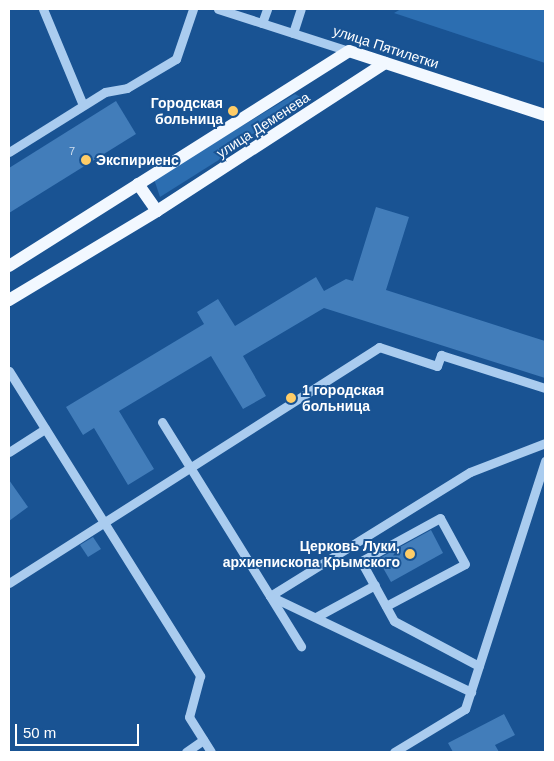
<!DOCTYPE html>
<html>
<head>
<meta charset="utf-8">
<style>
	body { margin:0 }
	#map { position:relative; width:554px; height:761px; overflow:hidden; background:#195393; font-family:Helvetica,sans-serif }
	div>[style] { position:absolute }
	.green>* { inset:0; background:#2c6eb1 }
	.building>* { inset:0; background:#427dba }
	.minor>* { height:9px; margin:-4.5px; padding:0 4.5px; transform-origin:4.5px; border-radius:4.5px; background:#aaccef }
	.major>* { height:12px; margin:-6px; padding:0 6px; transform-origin:6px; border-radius:6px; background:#f2f8ff }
	.dots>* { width:14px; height:14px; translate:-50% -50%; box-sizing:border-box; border:2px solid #195393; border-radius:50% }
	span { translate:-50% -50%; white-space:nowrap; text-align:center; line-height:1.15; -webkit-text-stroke:4px #195393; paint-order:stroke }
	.number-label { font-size:11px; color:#d0deee }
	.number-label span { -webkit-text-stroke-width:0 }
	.street-label { font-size:14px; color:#fff }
	.poi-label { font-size:14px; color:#fff; font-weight:700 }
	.right { translate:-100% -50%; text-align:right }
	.left { translate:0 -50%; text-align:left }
	.frame { position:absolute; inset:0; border:10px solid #fff; pointer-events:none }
	.scale { position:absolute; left:15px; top:724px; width:124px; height:22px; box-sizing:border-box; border:2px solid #fff; border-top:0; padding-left:6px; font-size:15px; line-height:18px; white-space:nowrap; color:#fff; -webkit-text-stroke:4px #195393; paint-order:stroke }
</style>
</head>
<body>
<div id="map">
	<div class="green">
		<div style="clip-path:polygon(401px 9px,545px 9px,545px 63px,394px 13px)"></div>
		<div style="clip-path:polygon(295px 94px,302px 98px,303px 107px,160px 197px,154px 179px)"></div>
	</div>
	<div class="building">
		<div style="clip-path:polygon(116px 101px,136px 134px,9px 213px,9px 168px)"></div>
		<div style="clip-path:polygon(376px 207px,409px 217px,386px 290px,545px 341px,545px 378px,324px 308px,243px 356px,266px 396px,243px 409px,211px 356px,119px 411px,154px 469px,128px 485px,94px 428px,83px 435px,66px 407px,204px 324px,197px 312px,218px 299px,235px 326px,316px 277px,324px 291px,346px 279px,353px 281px)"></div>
		<div style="clip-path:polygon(9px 480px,28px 507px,9px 521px)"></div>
		<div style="clip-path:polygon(431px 530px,443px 553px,391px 582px,378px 559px)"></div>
		<div style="clip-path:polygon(93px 537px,101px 549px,88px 557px,80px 545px)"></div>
		<div style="clip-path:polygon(504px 714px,515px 735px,495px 745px,499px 752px,453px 752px,448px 743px)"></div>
	</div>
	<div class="minor">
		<div style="left:43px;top:9px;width:104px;rotate:67.4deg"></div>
		<div style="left:218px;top:9px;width:138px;rotate:17.8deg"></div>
		<div style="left:262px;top:23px;width:15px;rotate:-70deg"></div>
		<div style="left:293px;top:33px;width:25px;rotate:-72deg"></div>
		<div style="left:9px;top:152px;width:113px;rotate:-32deg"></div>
		<div style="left:105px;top:92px;width:22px;rotate:-10deg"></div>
		<div style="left:127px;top:88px;width:57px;rotate:-30.6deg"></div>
		<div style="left:176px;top:59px;width:53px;rotate:-71.2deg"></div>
		<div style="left:9px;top:371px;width:360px;rotate:57.9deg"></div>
		<div style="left:200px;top:676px;width:42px;rotate:105deg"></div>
		<div style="left:189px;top:717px;width:41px;rotate:57.8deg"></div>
		<div style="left:162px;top:422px;width:264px;rotate:58.2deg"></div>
		<div style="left:9px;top:452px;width:43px;rotate:-32.6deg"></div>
		<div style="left:9px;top:583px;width:439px;rotate:-32.5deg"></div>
		<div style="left:379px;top:347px;width:61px;rotate:18.1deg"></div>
		<div style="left:437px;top:366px;width:12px;rotate:-70deg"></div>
		<div style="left:441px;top:355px;width:109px;rotate:17.6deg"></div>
		<div style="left:270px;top:596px;width:235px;rotate:-31.8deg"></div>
		<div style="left:470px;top:472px;width:80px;rotate:-21.1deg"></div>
		<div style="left:270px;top:596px;width:223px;rotate:25.5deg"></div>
		<div style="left:386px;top:606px;width:89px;rotate:-28deg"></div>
		<div style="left:465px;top:564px;width:52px;rotate:-118.5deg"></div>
		<div style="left:440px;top:518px;width:90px;rotate:151.4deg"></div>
		<div style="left:361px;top:561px;width:68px;rotate:61.2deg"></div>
		<div style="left:394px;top:621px;width:96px;rotate:27.9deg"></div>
		<div style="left:316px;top:617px;width:67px;rotate:-28.5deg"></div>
		<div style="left:186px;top:752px;width:21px;rotate:-35deg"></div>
		<div style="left:394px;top:752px;width:83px;rotate:-31.2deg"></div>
		<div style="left:465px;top:709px;width:261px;rotate:-72.1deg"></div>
	</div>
	<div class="major">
		<div style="left:138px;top:184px;width:33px;rotate:55deg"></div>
		<div style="left:9px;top:266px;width:402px;rotate:-32.3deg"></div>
		<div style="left:349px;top:51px;width:206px;rotate:18.1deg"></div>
		<div style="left:9px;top:300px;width:173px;rotate:-31deg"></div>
		<div style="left:157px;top:211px;width:272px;rotate:-33deg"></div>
	</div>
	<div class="dots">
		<div style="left:233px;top:111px;background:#ffcd68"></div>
		<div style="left:86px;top:160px;background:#ffcd68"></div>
		<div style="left:291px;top:398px;background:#ffcd68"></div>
		<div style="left:410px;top:554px;background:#ffcd68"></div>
	</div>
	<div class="number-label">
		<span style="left:72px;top:151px">7</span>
	</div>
	<div class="street-label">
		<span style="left:386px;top:47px;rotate:18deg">улица Пятилетки</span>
		<span style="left:263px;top:125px;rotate:-33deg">улица Деменева</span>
	</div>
	<div class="poi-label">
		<span class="right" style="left:223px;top:111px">Городская<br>больница</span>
		<span class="left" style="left:96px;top:160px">Экспириенс</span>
		<span class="left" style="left:302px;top:398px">1 городская<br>больница</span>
		<span class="right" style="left:400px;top:554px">Церковь Луки,<br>архиепископа Крымского</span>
	</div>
	<div class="frame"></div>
	<div class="scale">50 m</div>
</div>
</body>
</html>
